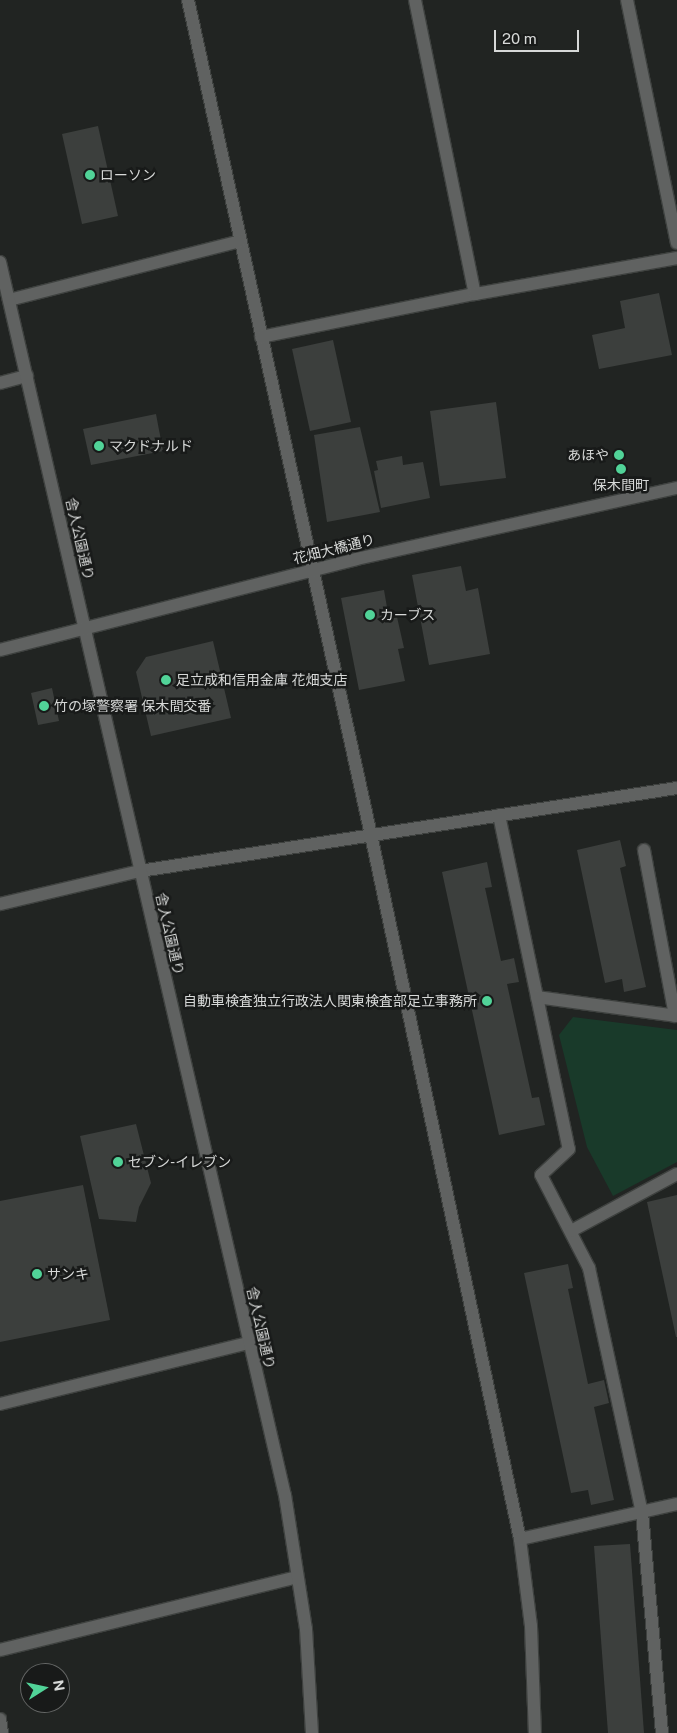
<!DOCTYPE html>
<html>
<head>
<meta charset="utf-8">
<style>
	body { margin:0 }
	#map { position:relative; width:677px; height:1733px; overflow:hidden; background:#212422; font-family:"Public Sans","Noto Sans JP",sans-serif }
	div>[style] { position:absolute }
	.green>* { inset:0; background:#193a2a }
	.building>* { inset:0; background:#3c3f3d }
	.roads { filter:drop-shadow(1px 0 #3e413f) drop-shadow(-1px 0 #3e413f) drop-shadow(0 1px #3e413f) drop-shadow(0 -1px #3e413f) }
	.service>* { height:12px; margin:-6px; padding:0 6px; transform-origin:6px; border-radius:6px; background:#606261 }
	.minor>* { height:12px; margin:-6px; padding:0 6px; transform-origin:6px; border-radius:6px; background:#606261 }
	.tertiary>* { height:12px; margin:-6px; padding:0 6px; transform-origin:6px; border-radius:6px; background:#606261 }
	.dots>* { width:14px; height:14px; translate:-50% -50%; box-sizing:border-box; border:2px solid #181a19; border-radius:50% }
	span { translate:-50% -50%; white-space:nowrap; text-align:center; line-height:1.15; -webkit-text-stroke:5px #181a19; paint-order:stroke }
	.poi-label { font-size:14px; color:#d7d9d8 }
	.left { translate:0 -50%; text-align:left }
	.right { translate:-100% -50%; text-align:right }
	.street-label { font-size:14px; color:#d7d9d8 }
	.north { position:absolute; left:20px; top:1663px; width:50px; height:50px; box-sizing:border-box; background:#181a19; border:1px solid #646665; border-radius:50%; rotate:80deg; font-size:14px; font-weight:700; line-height:20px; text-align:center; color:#d7d9d8 }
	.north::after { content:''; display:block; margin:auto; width:18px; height:22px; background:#51d398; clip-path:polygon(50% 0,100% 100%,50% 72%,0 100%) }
	.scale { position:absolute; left:494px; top:30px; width:85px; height:22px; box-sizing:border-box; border:2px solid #d7d9d8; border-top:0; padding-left:6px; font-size:15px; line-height:18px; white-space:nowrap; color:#d7d9d8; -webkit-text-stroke:4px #181a19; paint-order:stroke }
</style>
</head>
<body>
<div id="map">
	<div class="green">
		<div style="clip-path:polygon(573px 1017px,677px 1030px,677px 1162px,613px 1196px,587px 1147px,559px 1035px)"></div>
	</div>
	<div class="building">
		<div style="clip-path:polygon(98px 126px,118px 216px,82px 224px,62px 134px)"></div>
		<div style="clip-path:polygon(659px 293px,672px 355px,599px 369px,592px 335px,625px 328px,620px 301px)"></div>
		<div style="clip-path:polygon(333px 340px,351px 422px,310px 431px,292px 349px)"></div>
		<div style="clip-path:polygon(496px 402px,506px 478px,440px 486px,430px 411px)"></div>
		<div style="clip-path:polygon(156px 414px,163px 451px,91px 465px,83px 429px)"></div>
		<div style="clip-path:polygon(360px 427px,380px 512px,327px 522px,314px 435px)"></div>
		<div style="clip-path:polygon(402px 456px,403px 465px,423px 462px,430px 498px,381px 508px,374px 471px,378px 470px,376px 461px)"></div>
		<div style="clip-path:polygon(461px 566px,466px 591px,478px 588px,490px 654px,429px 665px,412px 575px)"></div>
		<div style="clip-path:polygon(384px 590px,389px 619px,397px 617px,404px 648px,398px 649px,405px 681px,359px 690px,341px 598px)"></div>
		<div style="clip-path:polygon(213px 641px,231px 718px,151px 736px,136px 672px,146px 657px)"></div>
		<div style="clip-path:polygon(52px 688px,59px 721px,38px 725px,31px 693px)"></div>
		<div style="clip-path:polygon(620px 840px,626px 866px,620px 868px,646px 987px,624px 992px,622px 979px,605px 983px,577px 850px)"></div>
		<div style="clip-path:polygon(487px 862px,492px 887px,485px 888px,501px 961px,514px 958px,519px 982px,507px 984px,532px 1098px,539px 1097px,545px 1125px,499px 1135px,442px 872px)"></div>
		<div style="clip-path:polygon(136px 1124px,151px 1183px,139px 1207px,136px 1222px,99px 1219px,80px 1136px)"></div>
		<div style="clip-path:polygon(83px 1185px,110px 1320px,0 1342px,0 1201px)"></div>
		<div style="clip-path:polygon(677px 1195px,677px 1337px,676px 1337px,647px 1202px)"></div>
		<div style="clip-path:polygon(568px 1264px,573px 1288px,568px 1289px,588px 1384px,604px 1380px,609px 1403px,594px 1407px,614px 1500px,591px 1505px,588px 1490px,571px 1493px,524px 1273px)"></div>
		<div style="clip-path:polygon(630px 1544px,644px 1733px,608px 1733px,594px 1546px)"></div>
	</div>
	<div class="roads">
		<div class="service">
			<div style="left:499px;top:815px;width:341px;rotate:78.2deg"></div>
			<div style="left:569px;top:1149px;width:38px;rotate:137deg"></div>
			<div style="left:541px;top:1175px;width:105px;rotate:62.7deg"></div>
			<div style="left:589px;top:1268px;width:251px;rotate:77.8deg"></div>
			<div style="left:642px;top:1513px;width:221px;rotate:84.8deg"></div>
			<div style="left:644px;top:850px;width:169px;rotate:79.4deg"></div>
			<div style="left:537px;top:997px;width:141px;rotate:7.7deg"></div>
			<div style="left:571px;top:1231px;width:120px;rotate:-28.3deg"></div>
		</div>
		<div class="minor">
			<div style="left:188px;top:0;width:855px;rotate:77.64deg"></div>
			<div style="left:371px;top:835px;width:720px;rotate:78.05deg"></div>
			<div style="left:520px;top:1539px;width:88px;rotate:82.8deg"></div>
			<div style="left:531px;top:1626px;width:107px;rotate:87.9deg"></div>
			<div style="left:415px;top:0;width:300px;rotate:78.5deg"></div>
			<div style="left:9px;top:300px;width:238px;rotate:-14.3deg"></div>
			<div style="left:261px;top:337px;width:218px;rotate:-11.4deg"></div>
			<div style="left:475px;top:294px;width:205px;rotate:-10.1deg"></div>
			<div style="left:0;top:383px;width:28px;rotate:-15deg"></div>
			<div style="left:0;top:904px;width:144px;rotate:-13.3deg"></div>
			<div style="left:140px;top:871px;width:543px;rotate:-8.79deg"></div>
			<div style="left:0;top:1404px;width:256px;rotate:-13.8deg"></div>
			<div style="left:520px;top:1539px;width:161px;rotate:-12.6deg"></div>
			<div style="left:0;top:1650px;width:306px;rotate:-13.8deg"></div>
			<div style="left:0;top:1719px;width:14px;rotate:82deg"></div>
		</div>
		<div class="tertiary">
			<div style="left:627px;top:0;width:248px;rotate:78.4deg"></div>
			<div style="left:0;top:262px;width:1266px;rotate:76.99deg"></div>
			<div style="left:285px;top:1495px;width:136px;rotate:81.1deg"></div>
			<div style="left:306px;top:1629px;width:104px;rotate:86.7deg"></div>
			<div style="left:0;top:650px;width:367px;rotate:-14.3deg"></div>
			<div style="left:356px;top:559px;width:329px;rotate:-12.5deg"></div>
		</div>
	</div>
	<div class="dots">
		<div style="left:90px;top:175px;background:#51d398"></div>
		<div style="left:99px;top:446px;background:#51d398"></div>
		<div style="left:619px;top:455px;background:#51d398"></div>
		<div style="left:621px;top:469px;background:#51d398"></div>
		<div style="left:370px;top:615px;background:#51d398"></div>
		<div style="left:166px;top:680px;background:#51d398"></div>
		<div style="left:44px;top:706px;background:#51d398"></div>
		<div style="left:487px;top:1001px;background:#51d398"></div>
		<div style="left:118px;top:1162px;background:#51d398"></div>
		<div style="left:37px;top:1274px;background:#51d398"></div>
	</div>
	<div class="poi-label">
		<span class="left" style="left:100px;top:175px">ローソン</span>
		<span class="left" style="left:109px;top:446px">マクドナルド</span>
		<span class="right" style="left:609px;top:455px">あほや</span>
		<span style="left:621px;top:485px">保木間町</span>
		<span class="left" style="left:380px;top:615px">カーブス</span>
		<span class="left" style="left:176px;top:680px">足立成和信用金庫 花畑支店</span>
		<span class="left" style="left:54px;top:706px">竹の塚警察署 保木間交番</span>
		<span class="right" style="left:477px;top:1001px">自動車検査独立行政法人関東検査部足立事務所</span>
		<span class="left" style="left:128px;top:1162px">セブン-イレブン</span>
		<span class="left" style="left:47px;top:1274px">サンキ</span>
	</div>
	<div class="street-label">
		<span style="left:80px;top:539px;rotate:77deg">舎人公園通り</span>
		<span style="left:334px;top:549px;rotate:-14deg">花畑大橋通り</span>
		<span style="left:170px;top:934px;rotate:77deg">舎人公園通り</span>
		<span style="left:261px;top:1328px;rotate:77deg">舎人公園通り</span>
	</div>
	<div class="north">N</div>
	<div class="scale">20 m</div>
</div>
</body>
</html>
